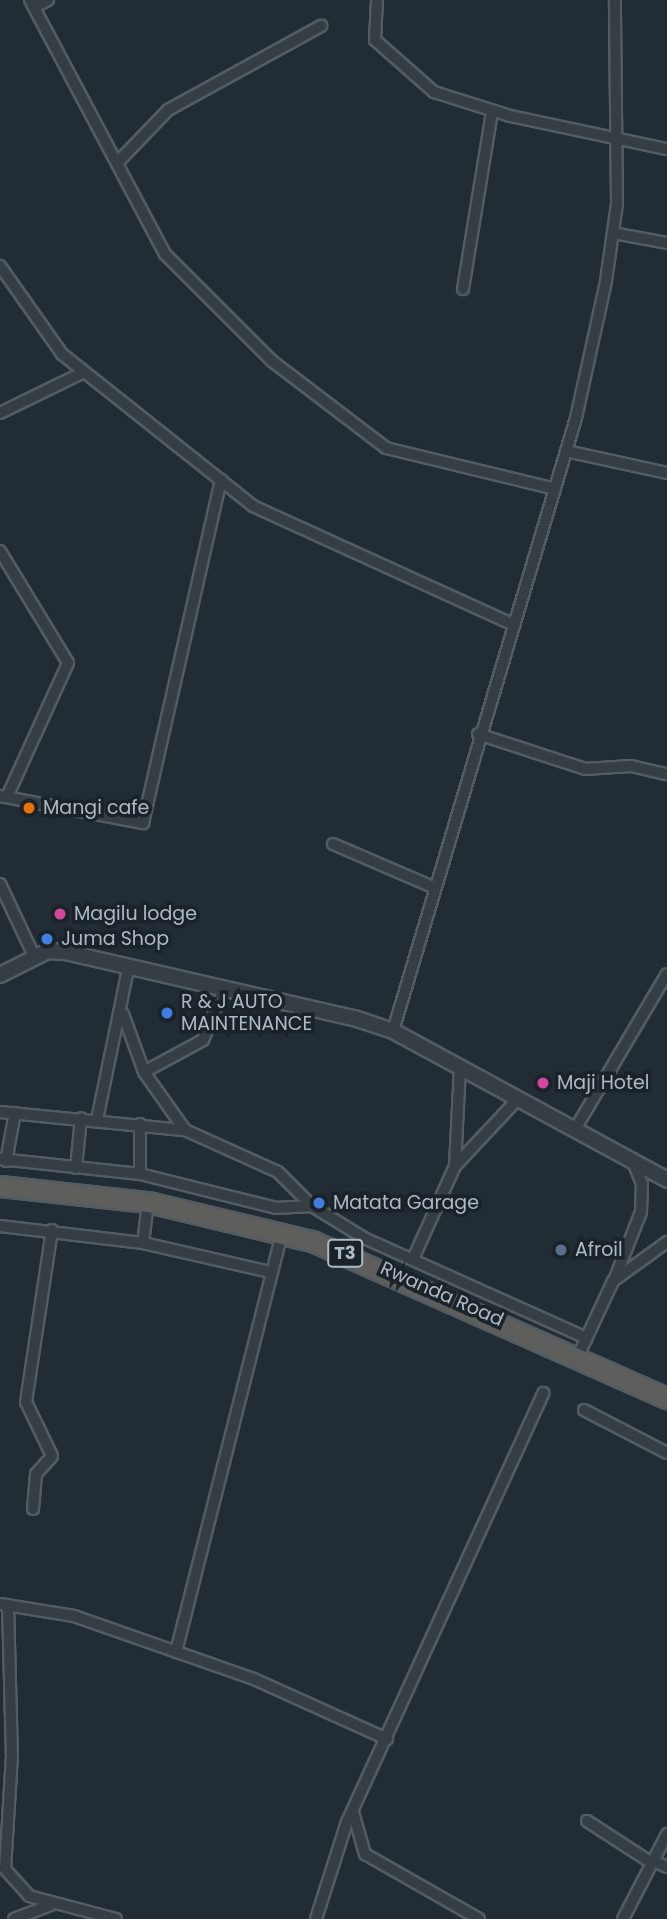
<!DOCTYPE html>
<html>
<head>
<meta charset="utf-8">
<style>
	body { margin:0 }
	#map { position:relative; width:667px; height:1919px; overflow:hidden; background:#222c34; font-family:Poppins,sans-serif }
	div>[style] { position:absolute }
	.roads { filter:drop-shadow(2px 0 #525c63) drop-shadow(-2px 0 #525c63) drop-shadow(0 2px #525c63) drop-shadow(0 -2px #525c63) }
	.minor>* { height:10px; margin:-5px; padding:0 5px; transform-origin:5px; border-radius:5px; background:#353e45 }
	.tertiary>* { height:14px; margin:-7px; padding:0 7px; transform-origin:7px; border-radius:7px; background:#353e45 }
	.trunk>* { height:19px; margin:-9.5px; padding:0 9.5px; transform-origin:9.5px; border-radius:9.5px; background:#5e5e5c }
	.dots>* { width:19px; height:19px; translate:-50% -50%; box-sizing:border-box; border:4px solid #1a232a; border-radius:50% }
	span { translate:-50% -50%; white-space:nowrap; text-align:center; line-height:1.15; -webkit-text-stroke:7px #1a232a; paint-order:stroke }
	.shield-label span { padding:2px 5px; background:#1a232a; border:2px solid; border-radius:5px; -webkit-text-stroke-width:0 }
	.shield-label { font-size:18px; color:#afb9c2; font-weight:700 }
	.poi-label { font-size:19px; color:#afb9c2 }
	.left { translate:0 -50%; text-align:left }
	.street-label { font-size:19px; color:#afb9c2 }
</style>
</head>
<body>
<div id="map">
	<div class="roads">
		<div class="minor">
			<div style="left:30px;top:0;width:288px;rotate:62deg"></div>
			<div style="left:165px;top:254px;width:151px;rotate:45deg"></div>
			<div style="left:272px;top:361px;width:143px;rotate:37.3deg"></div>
			<div style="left:386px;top:448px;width:174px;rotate:13.6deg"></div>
			<div style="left:377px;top:0;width:40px;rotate:92.9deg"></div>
			<div style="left:375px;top:40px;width:79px;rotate:41.4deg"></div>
			<div style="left:434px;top:92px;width:80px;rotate:17.5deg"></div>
			<div style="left:510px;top:116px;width:160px;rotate:11.9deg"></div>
			<div style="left:34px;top:7px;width:16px;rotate:-27deg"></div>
			<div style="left:118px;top:162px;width:72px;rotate:-46.1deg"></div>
			<div style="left:168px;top:110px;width:175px;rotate:-28.8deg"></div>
			<div style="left:613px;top:233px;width:55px;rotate:10.5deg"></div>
			<div style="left:0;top:266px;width:108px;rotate:54.8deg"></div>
			<div style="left:62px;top:354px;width:244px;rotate:38.5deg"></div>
			<div style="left:253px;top:506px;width:287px;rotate:24.5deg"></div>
			<div style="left:463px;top:289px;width:180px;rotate:-80.7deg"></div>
			<div style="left:0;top:413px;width:93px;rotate:-26deg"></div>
			<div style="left:566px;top:451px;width:103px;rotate:12.3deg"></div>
			<div style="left:0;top:551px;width:131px;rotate:58.7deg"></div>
			<div style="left:68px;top:663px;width:147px;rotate:114.5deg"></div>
			<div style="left:478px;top:734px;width:113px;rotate:18.1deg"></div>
			<div style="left:585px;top:769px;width:46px;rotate:-3.7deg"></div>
			<div style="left:631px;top:766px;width:37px;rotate:13deg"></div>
			<div style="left:0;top:796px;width:146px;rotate:10.7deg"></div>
			<div style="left:143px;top:823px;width:352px;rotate:-77.2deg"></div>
			<div style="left:333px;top:844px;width:109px;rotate:23.3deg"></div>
			<div style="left:0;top:884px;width:80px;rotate:64.7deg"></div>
			<div style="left:123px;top:1014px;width:62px;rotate:70.1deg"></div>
			<div style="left:393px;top:1031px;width:640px;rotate:-73.38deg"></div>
			<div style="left:576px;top:418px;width:140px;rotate:-77.6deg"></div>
			<div style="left:606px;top:281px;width:78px;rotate:-81.9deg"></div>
			<div style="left:617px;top:204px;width:204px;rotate:-90.6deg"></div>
			<div style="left:0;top:1112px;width:186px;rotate:5.6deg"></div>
			<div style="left:185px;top:1130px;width:102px;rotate:24.3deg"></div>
			<div style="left:278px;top:1172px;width:48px;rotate:45deg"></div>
			<div style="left:312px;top:1206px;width:61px;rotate:31.6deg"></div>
			<div style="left:364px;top:1238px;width:244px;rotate:24.2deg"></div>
			<div style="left:97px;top:1120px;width:154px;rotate:-78.4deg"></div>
			<div style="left:185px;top:1130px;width:71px;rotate:-125.3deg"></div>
			<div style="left:144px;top:1072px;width:67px;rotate:-28.5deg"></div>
			<div style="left:203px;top:1040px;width:52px;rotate:-67.4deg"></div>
			<div style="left:574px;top:1131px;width:182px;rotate:-59.4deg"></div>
			<div style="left:0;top:1159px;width:141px;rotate:6.1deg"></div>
			<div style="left:140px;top:1174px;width:140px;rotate:14deg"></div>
			<div style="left:276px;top:1208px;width:36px;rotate:-3deg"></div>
			<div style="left:6px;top:1161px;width:49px;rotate:-79.4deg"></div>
			<div style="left:455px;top:1166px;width:91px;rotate:-46.8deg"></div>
			<div style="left:76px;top:1168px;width:50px;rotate:-84.3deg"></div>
			<div style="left:140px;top:1174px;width:50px;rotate:-90deg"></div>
			<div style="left:0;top:1226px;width:144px;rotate:6.8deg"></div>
			<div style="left:143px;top:1243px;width:131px;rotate:12.8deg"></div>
			<div style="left:143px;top:1243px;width:41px;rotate:-83deg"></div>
			<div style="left:413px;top:1259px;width:102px;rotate:-65.7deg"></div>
			<div style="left:455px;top:1166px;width:98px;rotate:-87.1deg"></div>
			<div style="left:615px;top:1278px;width:71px;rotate:-68.5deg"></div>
			<div style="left:641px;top:1212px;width:28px;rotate:-88deg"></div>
			<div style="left:642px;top:1184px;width:24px;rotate:-112deg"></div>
			<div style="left:579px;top:1354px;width:81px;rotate:-65deg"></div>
			<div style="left:613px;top:1281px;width:67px;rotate:-35.8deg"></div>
			<div style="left:584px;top:1410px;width:93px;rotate:27.4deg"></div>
			<div style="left:33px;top:1509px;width:35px;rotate:-85deg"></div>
			<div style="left:36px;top:1474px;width:24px;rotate:-48deg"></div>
			<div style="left:52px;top:1456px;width:60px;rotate:-115.7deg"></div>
			<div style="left:26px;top:1402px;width:174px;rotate:-81.4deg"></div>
			<div style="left:0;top:1604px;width:75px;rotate:9.2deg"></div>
			<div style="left:74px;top:1616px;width:191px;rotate:19.3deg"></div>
			<div style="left:254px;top:1679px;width:146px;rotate:24.3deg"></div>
			<div style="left:8px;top:1605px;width:150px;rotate:88.5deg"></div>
			<div style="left:12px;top:1755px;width:114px;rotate:93.5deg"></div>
			<div style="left:5px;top:1869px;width:36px;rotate:48deg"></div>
			<div style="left:29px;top:1896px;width:90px;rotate:14.8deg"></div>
			<div style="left:176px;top:1652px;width:432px;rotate:-75.8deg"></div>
			<div style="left:353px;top:1812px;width:44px;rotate:74.1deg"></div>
			<div style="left:365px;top:1854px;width:131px;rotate:29.7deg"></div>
			<div style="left:587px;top:1821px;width:77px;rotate:32.9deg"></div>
			<div style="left:654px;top:1861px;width:14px;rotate:25deg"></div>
			<div style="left:14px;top:1919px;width:39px;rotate:-21deg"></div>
			<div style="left:316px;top:1919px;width:102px;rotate:-72.3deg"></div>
			<div style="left:347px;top:1822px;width:472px;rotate:-65.4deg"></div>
			<div style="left:623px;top:1919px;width:96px;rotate:-62.6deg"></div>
		</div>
		<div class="tertiary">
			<div style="left:0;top:975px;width:54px;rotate:-26.6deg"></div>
			<div style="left:48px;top:951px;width:17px;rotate:3deg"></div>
			<div style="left:65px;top:952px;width:296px;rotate:12.9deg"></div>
			<div style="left:354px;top:1018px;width:41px;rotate:18.4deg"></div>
			<div style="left:393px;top:1031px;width:312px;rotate:28.5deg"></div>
		</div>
		<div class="trunk">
			<div style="left:0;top:1186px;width:149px;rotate:6.2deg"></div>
			<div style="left:148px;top:1202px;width:169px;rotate:13.4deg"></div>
			<div style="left:312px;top:1241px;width:388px;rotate:23.9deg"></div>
		</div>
	</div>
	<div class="dots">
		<div style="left:29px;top:808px;background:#e8710a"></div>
		<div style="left:60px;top:914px;background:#d1479c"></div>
		<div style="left:47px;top:939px;background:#3f7fe0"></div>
		<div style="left:167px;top:1013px;background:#3f7fe0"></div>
		<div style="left:543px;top:1083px;background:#d1479c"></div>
		<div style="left:319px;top:1203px;background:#3f7fe0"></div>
		<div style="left:561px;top:1250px;background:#5c6f8a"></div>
	</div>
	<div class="shield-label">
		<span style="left:345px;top:1253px">T3</span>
	</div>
	<div class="poi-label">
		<span class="left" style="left:43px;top:808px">Mangi cafe</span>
		<span class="left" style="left:74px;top:914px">Magilu lodge</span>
		<span class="left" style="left:61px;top:939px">Juma Shop</span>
		<span class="left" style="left:181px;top:1013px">R &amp; J AUTO<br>MAINTENANCE</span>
		<span class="left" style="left:557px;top:1083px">Maji Hotel</span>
		<span class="left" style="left:333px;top:1203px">Matata Garage</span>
		<span class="left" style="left:575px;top:1250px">Afroil</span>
	</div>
	<div class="street-label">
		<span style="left:442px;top:1294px;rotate:24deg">Rwanda Road</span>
	</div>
</div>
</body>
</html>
